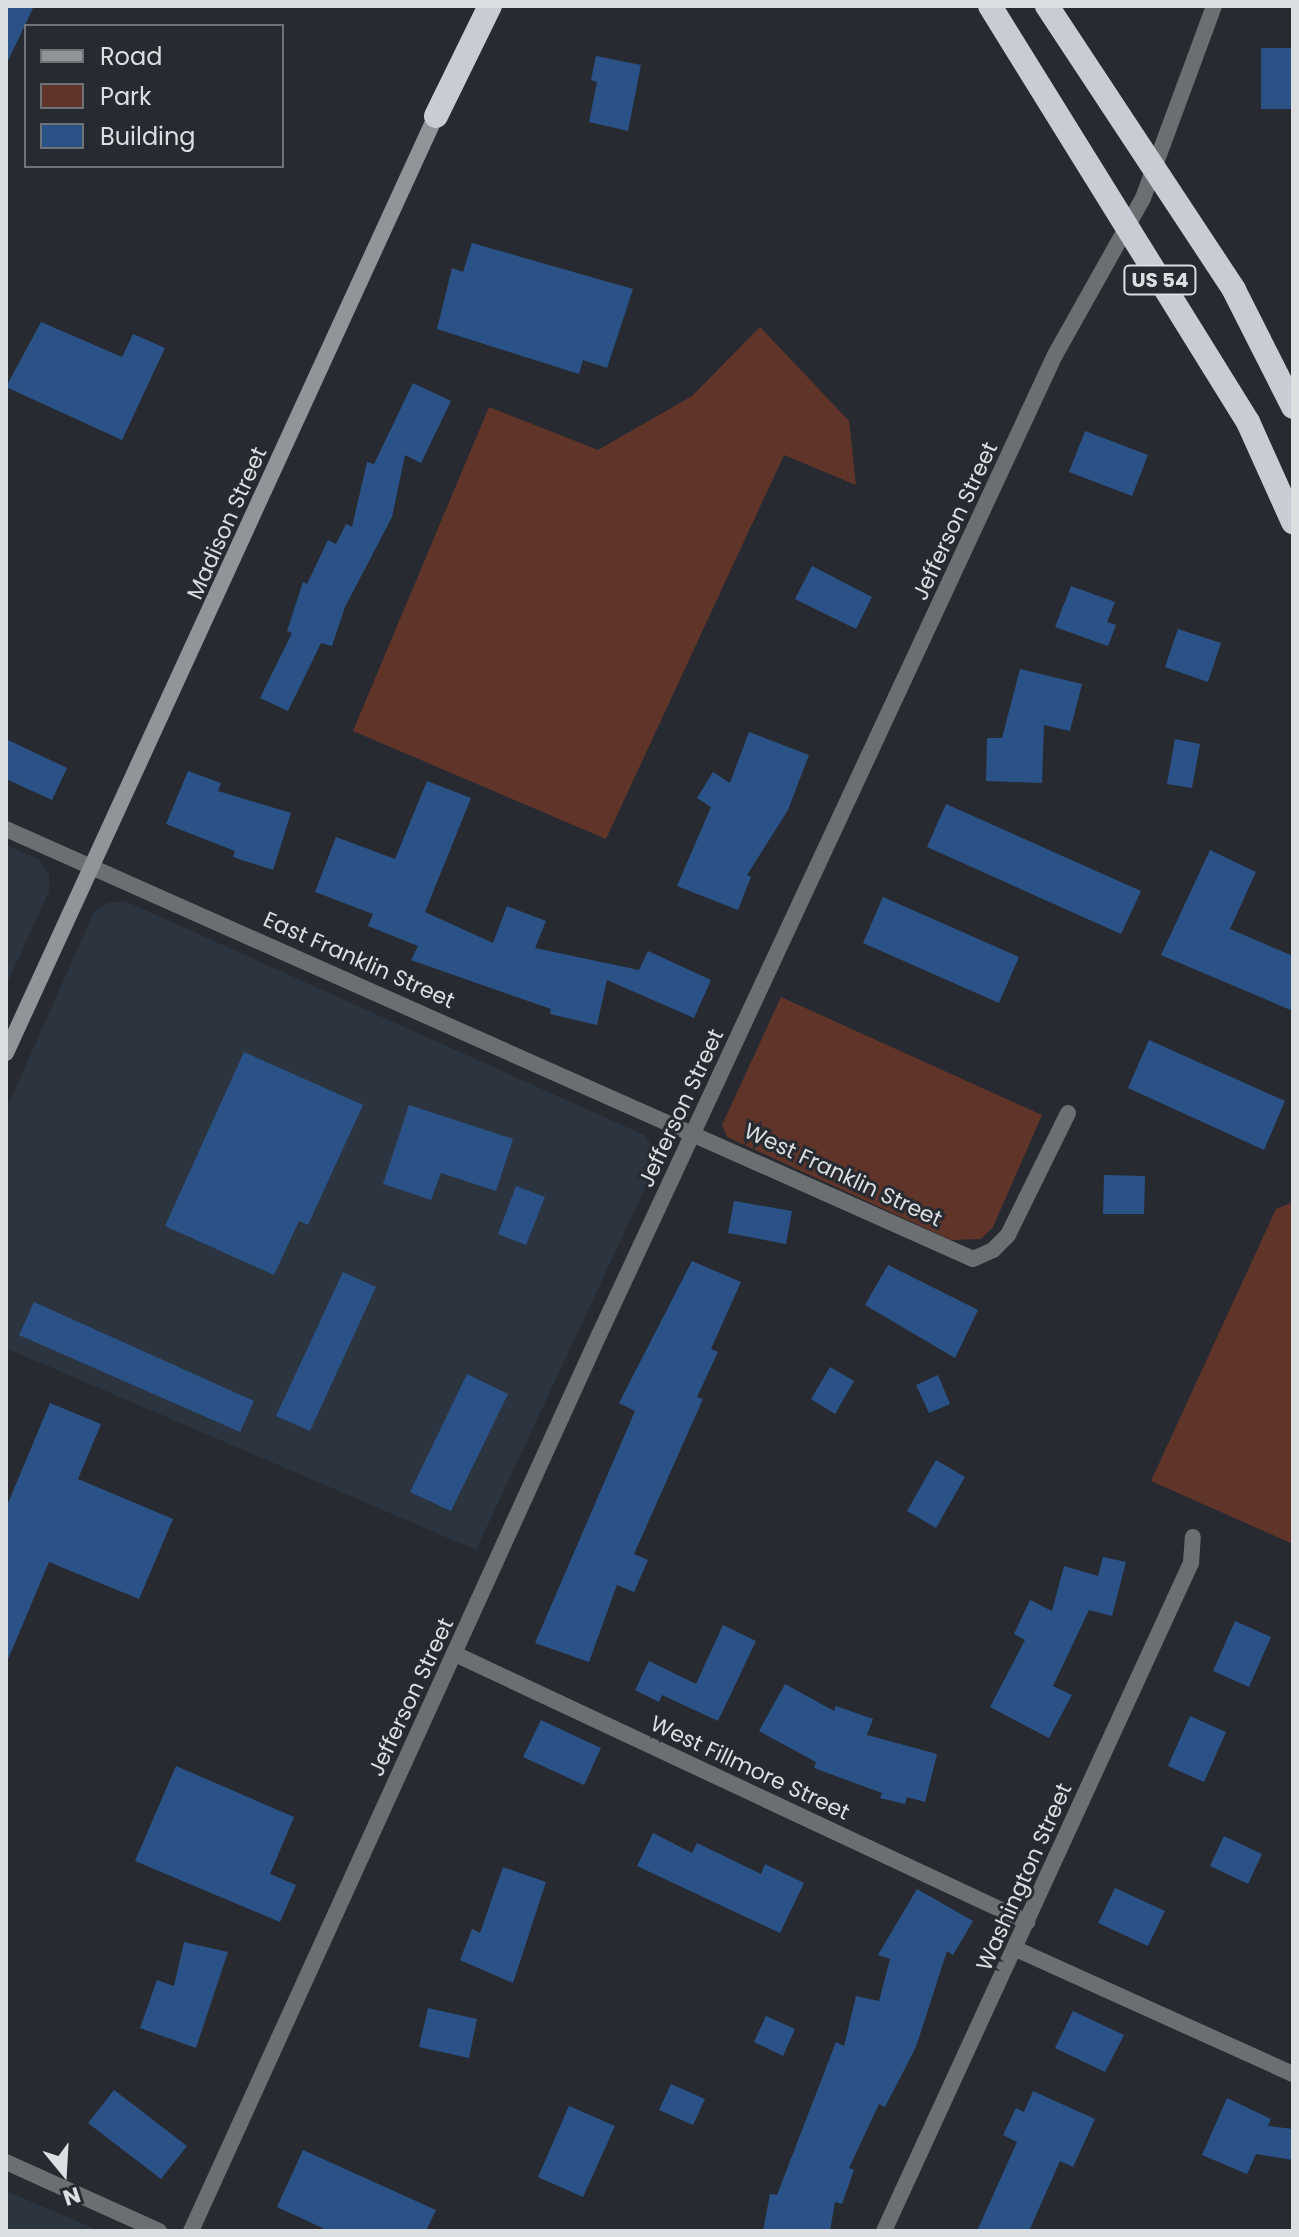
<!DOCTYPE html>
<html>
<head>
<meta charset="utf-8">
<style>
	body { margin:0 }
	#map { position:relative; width:1299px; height:2237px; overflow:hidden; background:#272b31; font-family:Poppins,sans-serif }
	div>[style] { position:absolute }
	.built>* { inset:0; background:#2c343f }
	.green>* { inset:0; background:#613429 }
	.building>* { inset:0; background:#2a5287 }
	.minor>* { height:16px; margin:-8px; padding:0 8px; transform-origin:8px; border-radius:8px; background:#6c6f72 }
	.tertiary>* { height:16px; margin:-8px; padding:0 8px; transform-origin:8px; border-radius:8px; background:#6c6f72 }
	.secondary>* { height:16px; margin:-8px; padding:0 8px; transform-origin:8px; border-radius:8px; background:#91959a }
	.motorway>* { height:24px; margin:-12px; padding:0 12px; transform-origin:12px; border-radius:12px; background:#c8cdd5 }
	span { translate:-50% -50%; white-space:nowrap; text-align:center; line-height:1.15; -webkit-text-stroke:6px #272b31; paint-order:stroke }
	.shield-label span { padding:2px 6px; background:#272b31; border:2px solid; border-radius:6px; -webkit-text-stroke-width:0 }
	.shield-label { font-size:20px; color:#dcdfe2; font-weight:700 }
	.street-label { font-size:22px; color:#dcdfe2 }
	.frame { position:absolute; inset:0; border:8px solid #dcdfe2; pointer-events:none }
	.legend { position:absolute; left:24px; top:24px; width:260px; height:144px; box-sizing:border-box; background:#272b31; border:2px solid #6f7378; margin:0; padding:10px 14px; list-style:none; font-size:24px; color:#dcdfe2 }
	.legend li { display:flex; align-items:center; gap:16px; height:40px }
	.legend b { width:40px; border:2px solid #6f7378 }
	.north { position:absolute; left:24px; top:2133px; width:80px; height:80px; -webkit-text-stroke:6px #272b31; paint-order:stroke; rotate:162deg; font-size:22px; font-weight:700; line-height:32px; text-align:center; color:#dcdfe2 }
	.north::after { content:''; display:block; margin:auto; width:28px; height:36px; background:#dcdfe2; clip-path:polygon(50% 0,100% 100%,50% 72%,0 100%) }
</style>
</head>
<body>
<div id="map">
	<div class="built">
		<div style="clip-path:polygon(6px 845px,38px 859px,49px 874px,49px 891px,6px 986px)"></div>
		<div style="clip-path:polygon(125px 901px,644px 1135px,655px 1150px,655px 1167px,476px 1550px,6px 1348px,6px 1110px,94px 912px,108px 903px)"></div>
		<div style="clip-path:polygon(6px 2191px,100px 2231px,6px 2231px)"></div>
	</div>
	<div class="green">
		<div style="clip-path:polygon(760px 327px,849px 421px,856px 485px,784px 455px,606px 839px,353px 731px,489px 407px,598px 450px,692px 396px)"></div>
		<div style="clip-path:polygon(781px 997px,1042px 1115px,993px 1227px,981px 1239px,951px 1240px,727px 1137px,722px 1125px)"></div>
		<div style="clip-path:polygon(1293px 1202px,1293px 1544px,1151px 1481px,1276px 1209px)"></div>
	</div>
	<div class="building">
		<div style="clip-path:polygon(6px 6px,34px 6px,6px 65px)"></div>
		<div style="clip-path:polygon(1261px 48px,1293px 48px,1293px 109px,1261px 109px)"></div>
		<div style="clip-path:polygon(596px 56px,641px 65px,628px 131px,589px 122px,597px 82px,591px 80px)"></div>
		<div style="clip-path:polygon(472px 243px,633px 289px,607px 368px,583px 360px,579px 374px,437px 329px,452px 268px,463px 272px)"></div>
		<div style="clip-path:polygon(41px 322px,122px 357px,133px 334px,165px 348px,122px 440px,6px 387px)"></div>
		<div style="clip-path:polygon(413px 383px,451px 401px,421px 463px,405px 455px,392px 517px,345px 607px,332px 646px,321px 643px,288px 711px,260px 698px,292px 633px,287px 631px,303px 582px,307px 584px,328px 540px,336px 544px,346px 524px,352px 527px,367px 462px,374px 464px)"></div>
		<div style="clip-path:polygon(1085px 431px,1148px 455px,1132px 496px,1069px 472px)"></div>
		<div style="clip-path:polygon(812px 566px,872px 597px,856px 629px,795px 599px)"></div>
		<div style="clip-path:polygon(1071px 586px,1115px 602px,1107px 622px,1116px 625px,1108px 646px,1055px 627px)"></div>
		<div style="clip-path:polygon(1178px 629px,1221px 643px,1208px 682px,1165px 667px)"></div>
		<div style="clip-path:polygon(1020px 669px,1082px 684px,1070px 731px,1044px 725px,1042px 783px,986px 781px,987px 738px,1002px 738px)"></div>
		<div style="clip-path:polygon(749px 732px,809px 755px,788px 810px,747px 875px,751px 877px,738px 910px,677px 886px,711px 807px,697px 798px,713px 772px,730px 783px)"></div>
		<div style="clip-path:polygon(6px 739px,67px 768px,52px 800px,6px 779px)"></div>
		<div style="clip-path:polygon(1175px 739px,1200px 744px,1192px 788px,1167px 784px)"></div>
		<div style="clip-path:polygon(188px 771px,221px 783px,218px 791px,291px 813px,273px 870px,233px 857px,235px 851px,166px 824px)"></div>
		<div style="clip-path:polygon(427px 781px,471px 798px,425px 912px,493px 943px,507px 906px,546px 921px,535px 948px,639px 970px,648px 951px,711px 980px,694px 1018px,607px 980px,597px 1025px,550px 1014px,551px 1009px,411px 960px,418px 946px,368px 926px,373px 914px,315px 892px,336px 837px,395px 859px)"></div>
		<div style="clip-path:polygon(946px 804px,1141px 891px,1121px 934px,927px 847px)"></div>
		<div style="clip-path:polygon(1210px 850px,1256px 872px,1230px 929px,1293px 956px,1293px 1011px,1161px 955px)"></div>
		<div style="clip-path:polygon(883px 897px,1019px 957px,999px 1003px,863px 943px)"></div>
		<div style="clip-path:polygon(1149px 1040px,1285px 1101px,1264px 1150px,1128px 1088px)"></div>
		<div style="clip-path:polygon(244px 1052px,363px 1105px,308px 1225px,299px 1221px,274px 1275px,165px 1226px)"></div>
		<div style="clip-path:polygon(409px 1105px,513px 1139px,496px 1191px,441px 1173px,431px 1200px,383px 1184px)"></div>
		<div style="clip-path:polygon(1104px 1175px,1145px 1176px,1144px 1214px,1103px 1214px)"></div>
		<div style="clip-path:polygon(516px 1186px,545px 1197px,526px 1245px,498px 1234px)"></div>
		<div style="clip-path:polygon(734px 1201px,792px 1211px,786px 1244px,728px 1233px)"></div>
		<div style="clip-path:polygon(692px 1261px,741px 1282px,711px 1349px,718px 1352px,697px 1397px,703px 1399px,634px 1554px,648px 1560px,634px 1592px,617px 1585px,589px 1662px,535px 1643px,635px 1411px,619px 1403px)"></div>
		<div style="clip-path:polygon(888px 1265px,978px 1310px,955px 1358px,865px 1305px)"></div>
		<div style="clip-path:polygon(343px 1272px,376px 1287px,310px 1431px,276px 1416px)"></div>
		<div style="clip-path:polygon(34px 1302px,254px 1401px,240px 1432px,19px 1335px)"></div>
		<div style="clip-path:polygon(830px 1367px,854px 1381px,835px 1414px,811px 1399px)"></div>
		<div style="clip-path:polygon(467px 1374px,508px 1394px,451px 1511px,410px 1492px)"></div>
		<div style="clip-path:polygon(938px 1375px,950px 1404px,929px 1413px,916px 1385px)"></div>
		<div style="clip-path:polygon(50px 1403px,101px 1424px,78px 1479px,173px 1519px,139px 1599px,49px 1562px,6px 1664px,6px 1508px)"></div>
		<div style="clip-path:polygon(936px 1460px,965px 1477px,936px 1528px,907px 1511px)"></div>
		<div style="clip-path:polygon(1103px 1557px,1126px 1562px,1112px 1616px,1089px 1610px,1053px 1686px,1072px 1695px,1049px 1738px,990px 1707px,1025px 1640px,1014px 1634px,1030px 1600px,1052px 1611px,1064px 1566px,1098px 1576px)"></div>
		<div style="clip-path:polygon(1235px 1621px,1271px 1637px,1249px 1687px,1213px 1671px)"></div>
		<div style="clip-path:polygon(723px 1625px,756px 1641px,718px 1721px,662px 1695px,659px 1702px,635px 1690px,649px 1661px,696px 1684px)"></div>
		<div style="clip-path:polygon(785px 1684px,834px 1711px,836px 1706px,873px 1719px,867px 1735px,937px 1754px,925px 1802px,907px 1797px,905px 1804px,880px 1798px,882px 1793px,814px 1768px,816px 1762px,759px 1731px)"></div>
		<div style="clip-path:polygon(1190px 1716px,1226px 1732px,1204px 1782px,1168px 1766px)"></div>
		<div style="clip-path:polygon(541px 1720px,601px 1748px,584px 1785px,523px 1757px)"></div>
		<div style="clip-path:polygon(176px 1766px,294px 1817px,270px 1874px,296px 1885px,280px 1922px,135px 1861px)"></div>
		<div style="clip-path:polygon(653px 1833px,692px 1853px,697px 1843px,761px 1874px,765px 1864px,804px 1883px,780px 1933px,637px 1866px)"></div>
		<div style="clip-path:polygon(1224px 1836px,1262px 1854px,1248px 1884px,1210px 1866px)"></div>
		<div style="clip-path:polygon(503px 1867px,546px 1882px,513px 1983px,460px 1960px,472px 1929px,480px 1933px)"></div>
		<div style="clip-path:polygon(1115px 1888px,1165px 1911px,1148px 1946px,1098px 1923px)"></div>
		<div style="clip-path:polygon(917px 1889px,973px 1921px,953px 1955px,947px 1951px,916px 2047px,885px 2107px,879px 2104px,849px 2168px,854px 2170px,842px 2204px,835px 2202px,830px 2231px,763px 2231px,770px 2194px,777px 2195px,836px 2042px,844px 2046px,856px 1996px,879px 2001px,890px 1959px,878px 1955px)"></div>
		<div style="clip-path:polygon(184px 1942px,228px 1952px,196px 2048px,140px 2028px,157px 1980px,174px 1986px)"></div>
		<div style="clip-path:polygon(428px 2008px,477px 2019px,469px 2058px,419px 2047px)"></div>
		<div style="clip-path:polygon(1073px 2011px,1124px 2035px,1105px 2072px,1055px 2048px)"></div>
		<div style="clip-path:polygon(766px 2016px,795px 2029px,783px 2056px,754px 2042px)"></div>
		<div style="clip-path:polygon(671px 2084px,705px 2099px,693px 2125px,659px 2110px)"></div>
		<div style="clip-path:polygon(114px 2090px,187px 2146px,161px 2179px,88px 2123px)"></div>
		<div style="clip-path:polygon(1033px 2091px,1095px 2119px,1073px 2167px,1060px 2161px,1029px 2231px,977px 2231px,1017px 2142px,1003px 2135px,1016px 2108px,1024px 2112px)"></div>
		<div style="clip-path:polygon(1227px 2098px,1271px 2119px,1268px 2126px,1293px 2129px,1293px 2160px,1256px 2154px,1247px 2174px,1202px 2155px)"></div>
		<div style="clip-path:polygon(569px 2106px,615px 2126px,583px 2197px,538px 2177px)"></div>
		<div style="clip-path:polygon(303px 2150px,436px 2210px,426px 2231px,329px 2231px,277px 2207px)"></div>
	</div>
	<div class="minor">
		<div style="left:6px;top:829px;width:1058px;rotate:23.97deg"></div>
		<div style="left:973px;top:1259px;width:22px;rotate:-24deg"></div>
		<div style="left:993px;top:1250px;width:21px;rotate:-45deg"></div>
		<div style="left:1008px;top:1235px;width:136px;rotate:-63.8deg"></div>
		<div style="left:455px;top:1654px;width:632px;rotate:25.1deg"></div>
		<div style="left:1016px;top:1949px;width:304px;rotate:24.3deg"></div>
		<div style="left:6px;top:2162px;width:168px;rotate:24.3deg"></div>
		<div style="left:884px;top:2231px;width:735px;rotate:-65.32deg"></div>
		<div style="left:1191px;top:1563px;width:26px;rotate:-86deg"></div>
	</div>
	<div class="tertiary">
		<div style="left:191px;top:2231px;width:985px;rotate:-65.52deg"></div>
		<div style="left:599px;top:1335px;width:1081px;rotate:-65.05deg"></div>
		<div style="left:1055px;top:355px;width:180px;rotate:-60.7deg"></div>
		<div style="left:1143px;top:198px;width:205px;rotate:-69.7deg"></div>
	</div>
	<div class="secondary">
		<div style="left:6px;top:1053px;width:1039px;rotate:-65.36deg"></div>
	</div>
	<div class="motorway">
		<div style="left:990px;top:6px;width:490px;rotate:58.2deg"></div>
		<div style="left:1248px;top:422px;width:110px;rotate:65.8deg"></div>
		<div style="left:1047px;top:6px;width:340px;rotate:56.6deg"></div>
		<div style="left:1234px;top:290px;width:131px;rotate:63.2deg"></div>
		<div style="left:436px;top:116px;width:123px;rotate:-63.9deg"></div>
	</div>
	<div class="shield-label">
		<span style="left:1160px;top:280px">US 54</span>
	</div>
	<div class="street-label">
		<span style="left:955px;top:521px;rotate:-65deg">Jefferson Street</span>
		<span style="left:227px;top:523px;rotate:-66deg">Madison Street</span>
		<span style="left:359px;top:960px;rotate:24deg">East Franklin Street</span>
		<span style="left:681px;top:1108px;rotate:-65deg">Jefferson Street</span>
		<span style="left:843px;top:1175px;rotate:25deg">West Franklin Street</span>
		<span style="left:411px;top:1697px;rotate:-65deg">Jefferson Street</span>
		<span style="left:750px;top:1768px;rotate:25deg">West Fillmore Street</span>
		<span style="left:1024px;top:1877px;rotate:-66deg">Washington Street</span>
	</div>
	<div class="frame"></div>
	<ul class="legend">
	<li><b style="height:10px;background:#91959a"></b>Road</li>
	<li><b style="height:22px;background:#613429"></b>Park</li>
	<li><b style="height:22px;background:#2a5287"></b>Building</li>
	</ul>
	<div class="north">N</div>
</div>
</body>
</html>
